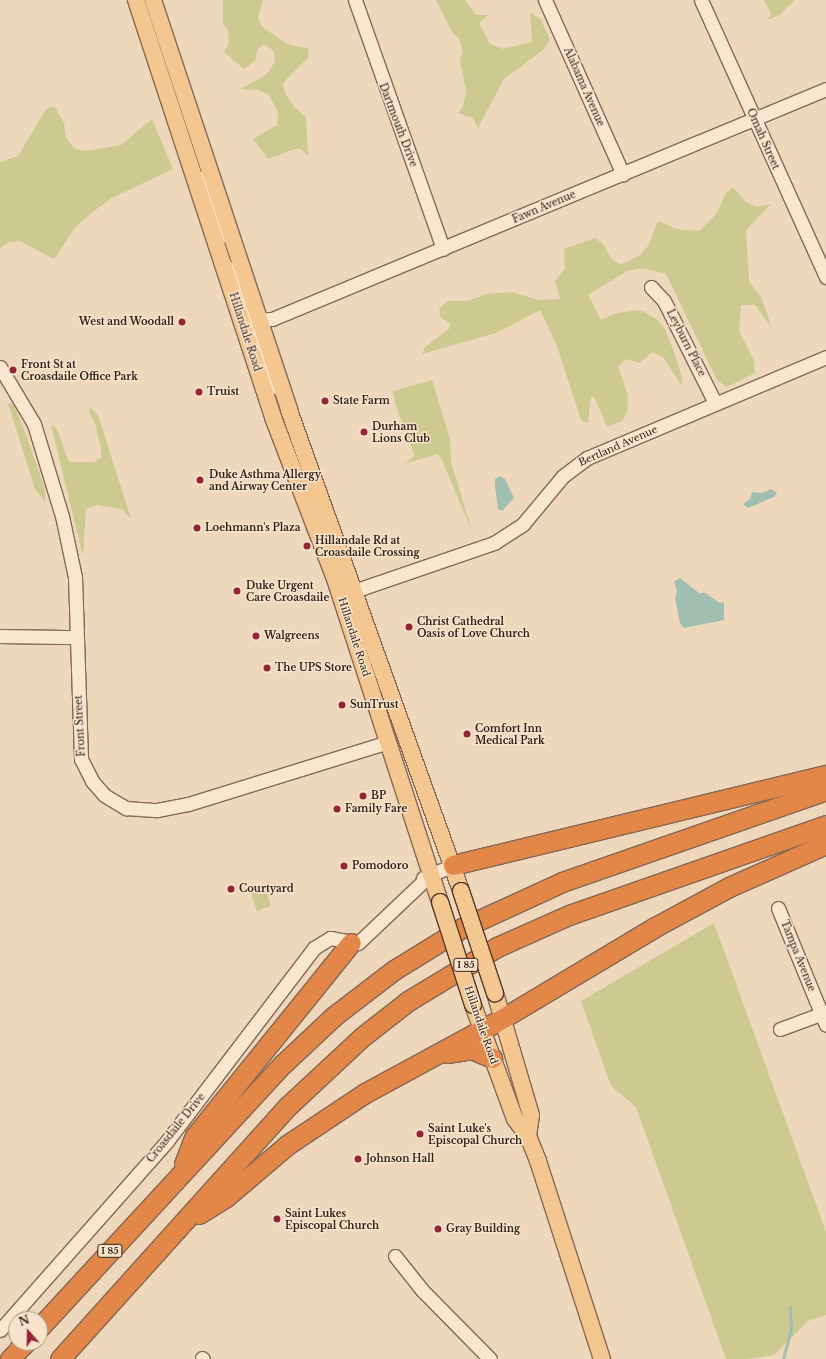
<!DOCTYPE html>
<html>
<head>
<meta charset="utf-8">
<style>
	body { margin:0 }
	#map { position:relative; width:826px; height:1359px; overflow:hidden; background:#eed7bb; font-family:"Libre Baskerville",serif }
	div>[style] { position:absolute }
	.green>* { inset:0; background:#ccca90 }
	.water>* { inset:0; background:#a0bfb1 }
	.stream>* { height:2.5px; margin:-1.25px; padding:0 1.25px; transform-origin:1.25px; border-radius:1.25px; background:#a0bfb1 }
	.roads { filter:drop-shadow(1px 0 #856855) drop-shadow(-1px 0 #856855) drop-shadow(0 1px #856855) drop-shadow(0 -1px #856855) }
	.minor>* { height:13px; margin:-6.5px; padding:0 6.5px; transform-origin:6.5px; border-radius:6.5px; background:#f9e6ce }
	.major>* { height:16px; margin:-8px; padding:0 8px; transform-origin:8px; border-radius:8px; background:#f4c690 }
	.highway>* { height:19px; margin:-9.5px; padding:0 9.5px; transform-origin:9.5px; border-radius:9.5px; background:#e28748 }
	.bridges { filter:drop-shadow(1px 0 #52372a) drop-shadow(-1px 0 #52372a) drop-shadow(0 1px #52372a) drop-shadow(0 -1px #52372a) }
	.major-bridge>* { height:16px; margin:-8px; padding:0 8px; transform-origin:8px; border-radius:8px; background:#f4c690 }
	.dots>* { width:11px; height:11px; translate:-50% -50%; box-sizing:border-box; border:2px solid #f6e3cb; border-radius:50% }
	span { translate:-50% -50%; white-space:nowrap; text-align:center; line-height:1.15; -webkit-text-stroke:3px #f6e3cb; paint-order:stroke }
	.shield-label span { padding:1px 3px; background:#f6e3cb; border:1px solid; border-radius:3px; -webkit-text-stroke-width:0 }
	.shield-label { font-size:9px; color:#34231a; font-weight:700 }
	.street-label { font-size:10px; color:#34231a }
	.poi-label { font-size:10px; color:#34231a; font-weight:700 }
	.right { translate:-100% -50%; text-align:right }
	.left { translate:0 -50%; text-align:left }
	.north { position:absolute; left:8px; top:1311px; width:40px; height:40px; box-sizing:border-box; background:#f6e3cb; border:1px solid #a89684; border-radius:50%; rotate:340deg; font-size:11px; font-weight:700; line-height:16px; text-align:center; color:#34231a }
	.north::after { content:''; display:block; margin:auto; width:14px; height:18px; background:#952436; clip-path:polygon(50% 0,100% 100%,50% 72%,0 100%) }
</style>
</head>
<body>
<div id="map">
	<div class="green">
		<div style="clip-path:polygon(223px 0,263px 0,258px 18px,261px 26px,287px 44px,309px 49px,308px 58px,283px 83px,285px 93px,294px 107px,306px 117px,308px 156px,301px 149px,295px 149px,268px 159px,253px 139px,277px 125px,278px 112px,269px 95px,258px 90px,240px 89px,266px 75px,275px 62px,274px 51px,264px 44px,258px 49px,255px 61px,244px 69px,224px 52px,229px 43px,228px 30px,223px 24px)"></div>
		<div style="clip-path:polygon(436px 0,465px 0,476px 15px,488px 15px,479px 23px,490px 44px,503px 49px,532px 42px,530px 12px,541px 20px,550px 40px,543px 50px,504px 79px,478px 128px,473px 118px,458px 113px,463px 107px,466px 91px,460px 60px,463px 52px,459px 38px,452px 32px)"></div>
		<div style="clip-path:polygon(764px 0,795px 0,779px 15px,767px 20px,771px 14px)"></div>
		<div style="clip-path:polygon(54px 106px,64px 123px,66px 138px,74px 148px,84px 151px,121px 145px,152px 119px,173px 169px,112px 198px,94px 211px,76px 226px,54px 259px,20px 241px,9px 242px,0 248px,0 162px,18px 156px,46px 109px)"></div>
		<div style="clip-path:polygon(733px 187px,746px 202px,757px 207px,771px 204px,746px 230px,749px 282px,761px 297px,772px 328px,755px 305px,741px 305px,739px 331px,754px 361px,755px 373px,727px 387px,717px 380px,666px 274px,643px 268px,627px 271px,588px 295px,601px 320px,616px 313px,641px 310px,656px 319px,665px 329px,674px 352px,682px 377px,681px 385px,663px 357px,652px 352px,640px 363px,626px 359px,618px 367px,628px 395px,627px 413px,622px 421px,607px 427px,595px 398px,591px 396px,588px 423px,581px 420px,557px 346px,540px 310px,496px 333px,422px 354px,425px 347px,449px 329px,450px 323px,441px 318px,439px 308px,448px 301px,467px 301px,487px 294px,512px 292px,538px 300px,560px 299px,555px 281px,565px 268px,564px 249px,595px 238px,603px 244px,611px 258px,621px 265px,640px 255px,648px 246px,658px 221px,677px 229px,699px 231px,717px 213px,726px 193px)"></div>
		<div style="clip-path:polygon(432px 380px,450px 439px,451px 462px,472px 531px,441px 458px,437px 454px,404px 464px,415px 456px,396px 406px,393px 391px)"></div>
		<div style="clip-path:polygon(8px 403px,14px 404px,26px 435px,45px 489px,45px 502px,35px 489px)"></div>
		<div style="clip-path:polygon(90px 407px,98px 415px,131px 519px,122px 509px,97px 505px,86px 509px,83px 556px,51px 425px,57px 429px,69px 462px,94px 462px,101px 458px,101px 448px,95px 423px,89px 412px)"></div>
		<div style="clip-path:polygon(264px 885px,271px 906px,257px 911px,250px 890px)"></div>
		<div style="clip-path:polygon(714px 923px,826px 1232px,826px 1315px,808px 1321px,774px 1355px,747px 1359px,726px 1359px,636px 1107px,611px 1086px,581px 1001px)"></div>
	</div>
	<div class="water">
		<div style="clip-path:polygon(500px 476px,505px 479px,514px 498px,502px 511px,498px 509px,495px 486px,495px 479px)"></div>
		<div style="clip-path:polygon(771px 489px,777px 493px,774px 497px,748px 508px,743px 504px,750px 499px,752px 492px,762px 493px)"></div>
		<div style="clip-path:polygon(680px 578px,699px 593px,706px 593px,719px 603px,724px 602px,724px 620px,684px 628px,680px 623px,675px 598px,677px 591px,674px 582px)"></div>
	</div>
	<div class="stream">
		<div style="left:783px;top:1359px;width:30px;rotate:-75deg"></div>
		<div style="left:791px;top:1330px;width:22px;rotate:-93deg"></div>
	</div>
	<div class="roads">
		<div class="minor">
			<div style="left:355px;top:0;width:264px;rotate:70.5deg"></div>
			<div style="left:545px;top:0;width:191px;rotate:65.9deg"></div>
			<div style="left:701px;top:0;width:304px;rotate:65.7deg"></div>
			<div style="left:194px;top:179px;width:6px;rotate:-9deg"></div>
			<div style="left:200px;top:178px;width:7px;rotate:45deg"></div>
			<div style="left:205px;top:183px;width:56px;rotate:69deg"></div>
			<div style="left:225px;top:265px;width:21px;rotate:51deg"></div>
			<div style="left:238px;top:281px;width:42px;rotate:69deg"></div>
			<div style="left:253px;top:320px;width:19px;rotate:-3deg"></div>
			<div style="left:272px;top:319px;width:600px;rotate:-22.55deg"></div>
			<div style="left:651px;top:287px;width:19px;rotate:47deg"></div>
			<div style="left:664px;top:301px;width:114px;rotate:63.4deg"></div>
			<div style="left:243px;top:328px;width:16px;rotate:35deg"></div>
			<div style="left:256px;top:337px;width:54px;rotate:68.2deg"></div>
			<div style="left:0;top:367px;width:66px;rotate:59.2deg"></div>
			<div style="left:34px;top:424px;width:96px;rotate:73.1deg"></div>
			<div style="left:62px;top:516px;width:62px;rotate:78deg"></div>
			<div style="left:75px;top:577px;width:182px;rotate:88.1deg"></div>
			<div style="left:81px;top:759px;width:25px;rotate:63deg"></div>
			<div style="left:92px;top:781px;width:18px;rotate:49deg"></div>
			<div style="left:104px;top:795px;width:26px;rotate:31deg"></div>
			<div style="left:126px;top:808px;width:31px;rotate:4deg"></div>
			<div style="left:157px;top:810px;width:32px;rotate:-11deg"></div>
			<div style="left:188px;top:804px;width:209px;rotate:-17.2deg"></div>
			<div style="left:345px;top:594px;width:157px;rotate:-18.9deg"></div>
			<div style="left:494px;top:543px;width:35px;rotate:-33deg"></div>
			<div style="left:523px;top:524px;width:62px;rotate:-50.2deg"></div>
			<div style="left:563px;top:476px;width:30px;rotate:-37deg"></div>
			<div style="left:587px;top:458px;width:259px;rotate:-22.9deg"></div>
			<div style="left:0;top:636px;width:76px;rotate:0.8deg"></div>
			<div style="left:423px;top:878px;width:33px;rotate:-23deg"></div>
			<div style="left:778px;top:908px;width:126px;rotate:67.7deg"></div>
			<div style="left:780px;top:1029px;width:49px;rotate:-20.3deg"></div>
			<div style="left:395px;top:1256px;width:43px;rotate:51.5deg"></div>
			<div style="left:422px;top:1290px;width:97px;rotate:45.4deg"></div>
			<div style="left:0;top:1330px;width:252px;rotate:-48.5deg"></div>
			<div style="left:167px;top:1141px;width:243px;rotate:-52.7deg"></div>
			<div style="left:314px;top:948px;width:19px;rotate:-32deg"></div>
			<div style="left:330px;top:938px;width:28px;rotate:10deg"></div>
			<div style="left:358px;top:943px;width:100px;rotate:-43.4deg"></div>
			<div style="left:202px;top:1358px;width:1px;rotate:45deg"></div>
		</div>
		<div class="major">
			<div style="left:136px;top:0;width:442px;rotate:71.8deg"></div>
			<div style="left:274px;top:420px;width:167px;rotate:69deg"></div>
			<div style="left:334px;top:576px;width:343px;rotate:72deg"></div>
			<div style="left:153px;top:0;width:432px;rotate:71.6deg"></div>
			<div style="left:289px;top:410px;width:511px;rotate:70.32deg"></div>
			<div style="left:495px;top:993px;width:127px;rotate:73.6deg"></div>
			<div style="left:531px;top:1115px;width:21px;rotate:98deg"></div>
			<div style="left:473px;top:1005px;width:121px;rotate:69.8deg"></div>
			<div style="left:515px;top:1119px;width:21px;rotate:53deg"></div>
			<div style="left:528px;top:1136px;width:27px;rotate:68deg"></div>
			<div style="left:538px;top:1161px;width:208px;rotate:72.1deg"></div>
		</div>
		<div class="highway">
			<div style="left:453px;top:865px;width:384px;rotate:-13.6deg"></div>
			<div style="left:447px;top:1053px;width:24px;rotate:-9deg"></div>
			<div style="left:471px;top:1049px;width:23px;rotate:23deg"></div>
			<div style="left:184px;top:1164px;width:30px;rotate:-69deg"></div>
			<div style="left:195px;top:1136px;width:248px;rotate:-51.1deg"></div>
			<div style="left:199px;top:1214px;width:32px;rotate:-32deg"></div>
			<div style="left:226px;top:1197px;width:80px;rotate:-40.4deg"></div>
			<div style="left:287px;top:1145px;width:94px;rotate:-33.7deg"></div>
			<div style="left:365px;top:1093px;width:157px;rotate:-28.5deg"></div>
			<div style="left:503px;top:1018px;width:177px;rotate:-30.9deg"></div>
			<div style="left:655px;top:927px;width:84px;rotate:-28.4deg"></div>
			<div style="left:729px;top:887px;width:106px;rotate:-23.9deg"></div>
			<div style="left:40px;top:1327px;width:359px;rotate:-47.3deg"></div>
			<div style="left:284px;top:1063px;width:69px;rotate:-43.2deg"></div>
			<div style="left:334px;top:1016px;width:76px;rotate:-37.5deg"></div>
			<div style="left:394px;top:970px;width:80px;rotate:-31.7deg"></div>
			<div style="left:462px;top:928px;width:110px;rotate:-24.7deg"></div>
			<div style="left:562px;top:882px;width:280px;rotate:-19.2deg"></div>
			<div style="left:10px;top:1359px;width:22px;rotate:-47deg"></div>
			<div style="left:60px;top:1359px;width:341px;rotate:-48deg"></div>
			<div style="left:288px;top:1106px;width:101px;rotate:-43deg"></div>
			<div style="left:362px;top:1037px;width:58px;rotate:-38deg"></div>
			<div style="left:408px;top:1001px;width:104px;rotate:-31.2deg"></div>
			<div style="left:497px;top:947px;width:79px;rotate:-24deg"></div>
			<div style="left:569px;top:915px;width:272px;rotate:-19.3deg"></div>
		</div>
	</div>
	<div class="bridges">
		<div class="major-bridge">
			<div style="left:461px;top:891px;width:108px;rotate:71.6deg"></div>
			<div style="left:440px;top:902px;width:108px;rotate:72.2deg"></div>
		</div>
	</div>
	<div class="dots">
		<div style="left:182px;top:322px;background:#952436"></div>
		<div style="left:13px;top:370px;background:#952436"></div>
		<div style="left:199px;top:392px;background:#952436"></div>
		<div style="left:325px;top:401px;background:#952436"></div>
		<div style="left:364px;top:432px;background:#952436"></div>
		<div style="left:200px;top:480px;background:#952436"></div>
		<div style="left:197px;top:528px;background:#952436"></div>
		<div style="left:307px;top:546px;background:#952436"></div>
		<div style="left:237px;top:591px;background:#952436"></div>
		<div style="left:409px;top:627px;background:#952436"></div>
		<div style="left:256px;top:636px;background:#952436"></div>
		<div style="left:267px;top:668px;background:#952436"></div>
		<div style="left:342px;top:705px;background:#952436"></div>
		<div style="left:467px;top:734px;background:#952436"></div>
		<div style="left:363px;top:796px;background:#952436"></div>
		<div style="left:337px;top:809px;background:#952436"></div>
		<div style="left:344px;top:866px;background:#952436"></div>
		<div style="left:231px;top:889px;background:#952436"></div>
		<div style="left:420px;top:1134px;background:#952436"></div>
		<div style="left:358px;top:1159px;background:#952436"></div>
		<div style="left:277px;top:1219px;background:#952436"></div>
		<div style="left:438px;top:1229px;background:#952436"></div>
	</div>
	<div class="shield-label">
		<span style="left:466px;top:965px">I 85</span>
		<span style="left:110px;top:1251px">I 85</span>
	</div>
	<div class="street-label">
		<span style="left:584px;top:87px;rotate:66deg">Alabama Avenue</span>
		<span style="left:398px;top:125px;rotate:69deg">Dartmouth Drive</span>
		<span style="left:763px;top:139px;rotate:66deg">Omah Street</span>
		<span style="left:544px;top:207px;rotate:-23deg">Fawn Avenue</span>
		<span style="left:245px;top:332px;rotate:72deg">Hillandale Road</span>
		<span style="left:686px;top:343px;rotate:63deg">Leyburn Place</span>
		<span style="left:618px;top:446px;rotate:-24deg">Bertland Avenue</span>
		<span style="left:354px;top:637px;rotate:72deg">Hillandale Road</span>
		<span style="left:80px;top:726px;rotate:-93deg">Front Street</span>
		<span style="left:798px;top:956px;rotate:68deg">Tampa Avenue</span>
		<span style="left:481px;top:1025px;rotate:71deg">Hillandale Road</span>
		<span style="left:176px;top:1128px;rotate:-51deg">Croasdaile Drive</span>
	</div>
	<div class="poi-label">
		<span class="right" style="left:174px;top:322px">West and Woodall</span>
		<span class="left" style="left:21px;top:370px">Front St at<br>Croasdaile Office Park</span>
		<span class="left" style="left:207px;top:392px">Truist</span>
		<span class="left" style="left:333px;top:401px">State Farm</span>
		<span class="left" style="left:372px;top:432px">Durham<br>Lions Club</span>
		<span class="left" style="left:209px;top:480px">Duke Asthma Allergy<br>and Airway Center</span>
		<span class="left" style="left:205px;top:528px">Loehmann's Plaza</span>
		<span class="left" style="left:315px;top:546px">Hillandale Rd at<br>Croasdaile Crossing</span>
		<span class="left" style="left:246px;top:591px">Duke Urgent<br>Care Croasdaile</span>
		<span class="left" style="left:417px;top:627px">Christ Cathedral<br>Oasis of Love Church</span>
		<span class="left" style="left:264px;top:636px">Walgreens</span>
		<span class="left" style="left:275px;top:668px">The UPS Store</span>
		<span class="left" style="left:350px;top:705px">SunTrust</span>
		<span class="left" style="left:475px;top:734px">Comfort Inn<br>Medical Park</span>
		<span class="left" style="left:371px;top:796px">BP</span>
		<span class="left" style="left:345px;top:809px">Family Fare</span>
		<span class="left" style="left:352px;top:866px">Pomodoro</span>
		<span class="left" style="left:239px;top:889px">Courtyard</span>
		<span class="left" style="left:428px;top:1134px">Saint Luke's<br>Episcopal Church</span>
		<span class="left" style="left:366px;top:1159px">Johnson Hall</span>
		<span class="left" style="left:285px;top:1219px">Saint Lukes<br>Episcopal Church</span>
		<span class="left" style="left:446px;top:1229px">Gray Building</span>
	</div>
	<div class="north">N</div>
</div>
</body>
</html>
